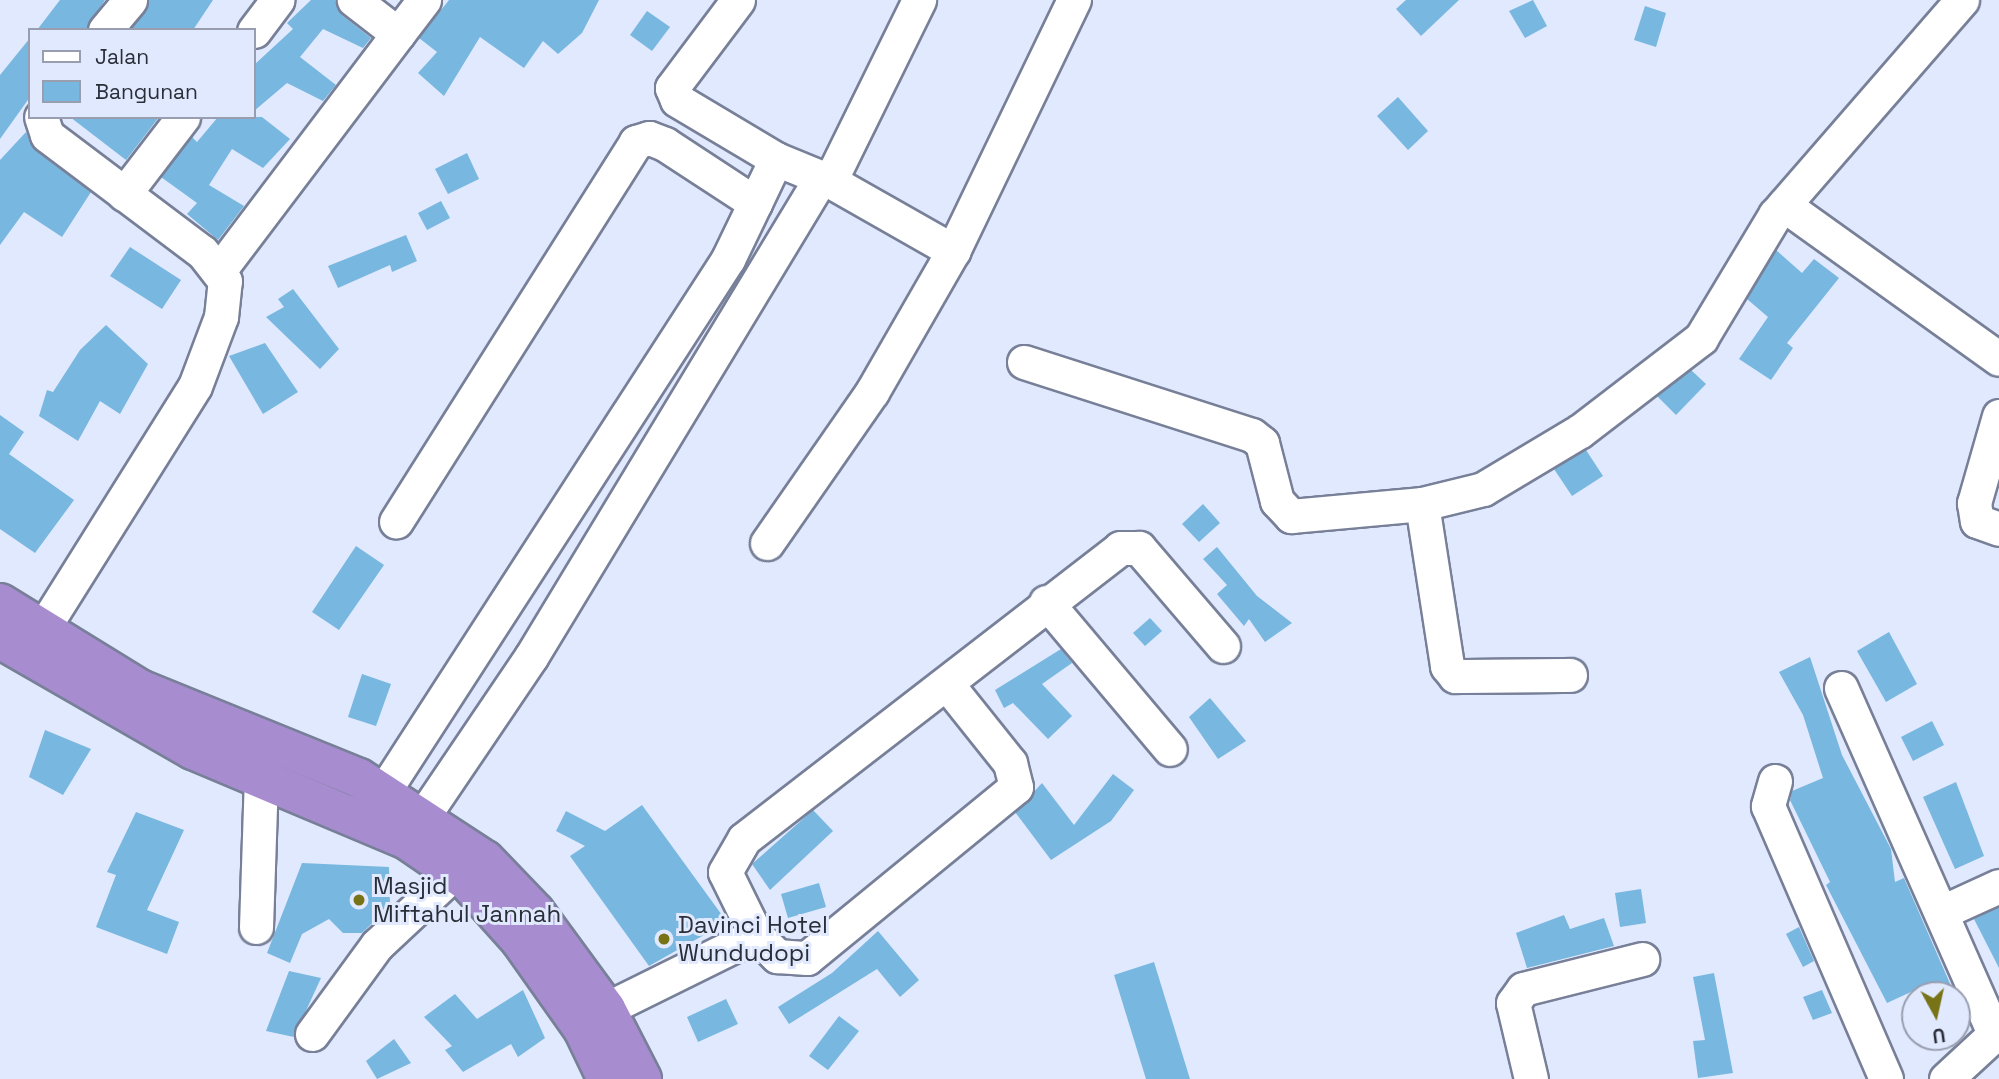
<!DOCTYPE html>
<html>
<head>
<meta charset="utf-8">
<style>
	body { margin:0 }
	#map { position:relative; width:1999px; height:1079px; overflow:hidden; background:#e1e9fe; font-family:"Space Grotesk",sans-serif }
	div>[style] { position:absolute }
	.building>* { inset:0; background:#78b7df }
	.roads { filter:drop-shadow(2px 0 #778098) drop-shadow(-2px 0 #778098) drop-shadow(0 2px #778098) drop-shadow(0 -2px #778098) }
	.minor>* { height:33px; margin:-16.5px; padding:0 16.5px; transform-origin:16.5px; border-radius:16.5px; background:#fff }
	.highway>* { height:38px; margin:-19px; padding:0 19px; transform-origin:19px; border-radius:19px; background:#a78ccf }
	.dots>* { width:19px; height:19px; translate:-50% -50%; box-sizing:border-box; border:4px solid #e1e9fe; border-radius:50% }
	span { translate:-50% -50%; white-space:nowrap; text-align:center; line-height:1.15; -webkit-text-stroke:6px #e1e9fe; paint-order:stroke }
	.poi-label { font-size:24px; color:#2a2e38 }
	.left { translate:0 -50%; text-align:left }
	.legend { position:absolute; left:28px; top:28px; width:228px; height:91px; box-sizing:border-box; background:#e1e9fe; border:2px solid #989eaf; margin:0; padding:9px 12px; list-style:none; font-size:21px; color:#2a2e38 }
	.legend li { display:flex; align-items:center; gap:14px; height:35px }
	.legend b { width:35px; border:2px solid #989eaf }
	.north { position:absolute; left:1901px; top:981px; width:70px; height:70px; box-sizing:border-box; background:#e1e9fe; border:2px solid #989eaf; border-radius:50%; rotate:172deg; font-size:19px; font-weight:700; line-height:28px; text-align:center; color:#2a2e38 }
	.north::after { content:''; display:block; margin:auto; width:24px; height:32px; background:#787316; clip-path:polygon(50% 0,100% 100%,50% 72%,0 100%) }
</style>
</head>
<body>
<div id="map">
	<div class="building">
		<div style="clip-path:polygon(60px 0,105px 0,86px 30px,37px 30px)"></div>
		<div style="clip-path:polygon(149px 0,213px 0,193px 30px,130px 30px)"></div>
		<div style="clip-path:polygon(311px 0,335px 0,342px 15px,371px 38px,363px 48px,323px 29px,300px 57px,336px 85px,323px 101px,287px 83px,254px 111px,254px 65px,293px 29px,287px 23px)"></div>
		<div style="clip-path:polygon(449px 0,599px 0,582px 33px,558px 54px,543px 41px,524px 68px,480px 37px,444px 96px,418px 73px,437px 52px,419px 38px)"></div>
		<div style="clip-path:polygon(1406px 0,1459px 0,1421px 36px,1396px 9px)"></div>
		<div style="clip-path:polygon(1533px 0,1547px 26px,1525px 38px,1509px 11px)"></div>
		<div style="clip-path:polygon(1645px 6px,1666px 13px,1656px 47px,1634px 40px)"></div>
		<div style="clip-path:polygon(647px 11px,670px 27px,652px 51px,630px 35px)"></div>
		<div style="clip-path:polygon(30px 38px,30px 97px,0 139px,0 75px)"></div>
		<div style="clip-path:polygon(1398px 97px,1428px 131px,1408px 150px,1377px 116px)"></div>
		<div style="clip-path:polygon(70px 117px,159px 117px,126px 160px)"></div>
		<div style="clip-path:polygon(218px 117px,262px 117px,290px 139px,263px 168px,232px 149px,209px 185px,244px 206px,218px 240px,187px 214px,197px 203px,161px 177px,192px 137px,197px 142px)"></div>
		<div style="clip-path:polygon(26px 132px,35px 150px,91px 192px,62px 237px,24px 212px,0 245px,0 160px)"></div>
		<div style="clip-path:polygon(467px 153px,479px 179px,448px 194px,435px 169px)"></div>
		<div style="clip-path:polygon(441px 201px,450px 218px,427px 230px,418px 213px)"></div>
		<div style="clip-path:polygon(406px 235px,417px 261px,392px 272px,390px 265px,338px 288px,328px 266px)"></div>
		<div style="clip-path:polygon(130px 247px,181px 280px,162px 309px,110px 276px)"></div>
		<div style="clip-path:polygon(1776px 250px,1802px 273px,1814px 259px,1839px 278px,1787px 343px,1793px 348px,1771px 380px,1739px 359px,1768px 317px,1747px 299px)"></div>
		<div style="clip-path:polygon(293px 289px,339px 349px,320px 369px,266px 317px,284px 307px,278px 299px)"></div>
		<div style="clip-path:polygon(106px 325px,148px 364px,120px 414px,100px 401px,78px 441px,39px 416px,47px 390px,53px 392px,80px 350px)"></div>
		<div style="clip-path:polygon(265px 343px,298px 392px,263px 414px,229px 356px)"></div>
		<div style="clip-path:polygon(1691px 370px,1706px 384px,1676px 415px,1657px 396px)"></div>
		<div style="clip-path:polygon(0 415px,24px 432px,9px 454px,74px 500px,35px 553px,0 529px)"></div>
		<div style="clip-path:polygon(1586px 450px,1603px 476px,1572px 496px,1554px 469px)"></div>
		<div style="clip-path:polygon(1203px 504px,1220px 523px,1199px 542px,1182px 524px)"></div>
		<div style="clip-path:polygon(356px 546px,384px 565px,339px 630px,312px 612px)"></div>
		<div style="clip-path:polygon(1217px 547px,1257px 596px,1292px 623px,1265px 642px,1249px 619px,1244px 626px,1217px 594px,1227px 585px,1203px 559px)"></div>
		<div style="clip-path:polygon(1150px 618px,1162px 631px,1145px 646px,1133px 633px)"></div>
		<div style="clip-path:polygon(1889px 632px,1917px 684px,1886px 702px,1857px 651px)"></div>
		<div style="clip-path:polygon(1061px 649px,1072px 663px,1042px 684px,1072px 716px,1048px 739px,1013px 703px,1004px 708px,995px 690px)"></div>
		<div style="clip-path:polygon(1810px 657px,1842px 755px,1891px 849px,1895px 882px,1904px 878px,1955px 995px,1930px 995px,1926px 985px,1887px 1003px,1826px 885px,1830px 882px,1790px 800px,1792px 791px,1823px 778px,1803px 715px,1779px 672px)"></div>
		<div style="clip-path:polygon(362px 674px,391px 684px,376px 726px,348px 717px)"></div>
		<div style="clip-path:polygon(1210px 698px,1246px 741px,1218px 759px,1189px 717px)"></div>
		<div style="clip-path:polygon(1932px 721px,1944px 745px,1913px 761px,1901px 737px)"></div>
		<div style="clip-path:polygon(45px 730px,91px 749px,63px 795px,29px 777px)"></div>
		<div style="clip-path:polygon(1113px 774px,1134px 790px,1111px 821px,1051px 860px,1015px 812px,1042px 783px,1074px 825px)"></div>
		<div style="clip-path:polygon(1956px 782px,1984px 856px,1955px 869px,1923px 797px)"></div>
		<div style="clip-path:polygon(642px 805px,727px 922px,649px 966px,570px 856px,585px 846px,556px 831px,566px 811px,605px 831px)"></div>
		<div style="clip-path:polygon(813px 810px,833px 831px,770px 890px,752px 864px)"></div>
		<div style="clip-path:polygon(136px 812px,184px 830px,147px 910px,179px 922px,167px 954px,96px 927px,116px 875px,107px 872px)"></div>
		<div style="clip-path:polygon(302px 863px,389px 867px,390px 906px,362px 933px,343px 933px,329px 919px,302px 934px,290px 963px,267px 953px)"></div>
		<div style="clip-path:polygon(819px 883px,826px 907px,788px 918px,781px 894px)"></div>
		<div style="clip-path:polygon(1641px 889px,1646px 923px,1620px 927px,1615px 893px)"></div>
		<div style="clip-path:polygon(1999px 907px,1999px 968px,1974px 919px)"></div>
		<div style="clip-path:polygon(1564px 915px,1570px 929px,1604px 918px,1614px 946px,1527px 968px,1516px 933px)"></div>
		<div style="clip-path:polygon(1799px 927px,1814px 961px,1803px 967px,1786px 934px)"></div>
		<div style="clip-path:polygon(878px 931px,919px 980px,900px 997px,877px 969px,789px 1024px,778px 1007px,832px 973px)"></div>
		<div style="clip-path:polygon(1154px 962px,1190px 1079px,1146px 1079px,1114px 975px)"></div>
		<div style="clip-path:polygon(289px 971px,321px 978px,294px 1037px,266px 1031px)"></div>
		<div style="clip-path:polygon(1714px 973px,1733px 1073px,1698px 1078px,1693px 1041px,1705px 1040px,1693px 977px)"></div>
		<div style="clip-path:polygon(523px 990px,545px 1038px,518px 1057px,511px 1044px,463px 1072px,445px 1050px,452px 1046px,424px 1017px,455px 994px,477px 1019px)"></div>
		<div style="clip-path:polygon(1822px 990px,1832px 1013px,1813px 1020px,1803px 997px)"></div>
		<div style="clip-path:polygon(726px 999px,738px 1024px,698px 1042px,687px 1017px)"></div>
		<div style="clip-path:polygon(839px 1016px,859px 1031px,828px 1070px,809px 1056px)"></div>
		<div style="clip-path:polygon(394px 1039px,411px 1063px,377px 1079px,366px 1061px)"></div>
	</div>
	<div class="roads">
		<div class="minor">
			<div style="left:738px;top:0;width:110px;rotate:126.9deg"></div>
			<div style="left:672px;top:88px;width:13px;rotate:67deg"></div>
			<div style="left:677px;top:100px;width:115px;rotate:30.8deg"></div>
			<div style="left:776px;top:159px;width:49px;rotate:115.5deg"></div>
			<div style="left:105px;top:30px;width:39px;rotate:-50deg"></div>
			<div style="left:254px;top:31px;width:39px;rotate:-53deg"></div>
			<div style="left:398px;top:34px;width:43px;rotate:-52.6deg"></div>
			<div style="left:776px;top:159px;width:58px;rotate:22.2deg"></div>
			<div style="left:830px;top:181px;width:202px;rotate:-63.8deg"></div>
			<div style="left:830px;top:181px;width:142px;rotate:29.6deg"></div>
			<div style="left:953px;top:251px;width:279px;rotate:-64.3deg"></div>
			<div style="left:124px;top:194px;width:97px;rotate:-52.5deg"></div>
			<div style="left:1784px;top:205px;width:264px;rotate:35.6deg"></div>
			<div style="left:221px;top:268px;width:293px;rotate:-52.9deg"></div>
			<div style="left:398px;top:34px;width:56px;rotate:-142.3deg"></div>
			<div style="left:1024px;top:362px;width:239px;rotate:17.8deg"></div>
			<div style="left:1252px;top:435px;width:13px;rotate:39deg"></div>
			<div style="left:1262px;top:443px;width:60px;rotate:75.5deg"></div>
			<div style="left:1277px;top:501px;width:21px;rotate:47deg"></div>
			<div style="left:1291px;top:516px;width:132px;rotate:-5.2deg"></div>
			<div style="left:1422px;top:504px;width:63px;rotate:-13.8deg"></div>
			<div style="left:1483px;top:489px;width:113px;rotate:-30.9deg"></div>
			<div style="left:1580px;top:431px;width:153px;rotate:-37.5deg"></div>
			<div style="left:1701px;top:338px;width:144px;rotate:-59deg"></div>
			<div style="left:1775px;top:215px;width:285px;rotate:-49deg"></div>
			<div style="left:1999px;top:416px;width:91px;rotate:106deg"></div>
			<div style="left:1974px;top:503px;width:18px;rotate:81deg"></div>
			<div style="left:1977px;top:521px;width:23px;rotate:20deg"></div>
			<div style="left:1422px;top:504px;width:164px;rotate:81.2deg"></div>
			<div style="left:1447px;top:666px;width:13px;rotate:51deg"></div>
			<div style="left:1455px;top:676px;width:115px;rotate:-0.5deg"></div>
			<div style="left:767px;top:543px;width:184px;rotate:-55.2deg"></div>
			<div style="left:872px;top:392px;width:163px;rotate:-60.1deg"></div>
			<div style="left:1046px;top:602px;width:192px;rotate:49.9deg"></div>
			<div style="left:30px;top:649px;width:310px;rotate:-57.9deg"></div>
			<div style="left:195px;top:386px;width:74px;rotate:-69.4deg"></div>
			<div style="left:221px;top:317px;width:36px;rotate:-84deg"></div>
			<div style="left:225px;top:281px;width:37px;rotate:-128deg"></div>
			<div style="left:202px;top:252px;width:194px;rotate:-143deg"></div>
			<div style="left:47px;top:135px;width:19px;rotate:-108deg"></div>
			<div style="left:1841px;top:688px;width:378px;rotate:66.1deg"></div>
			<div style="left:1775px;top:781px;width:26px;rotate:106deg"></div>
			<div style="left:1768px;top:806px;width:297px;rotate:66.6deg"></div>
			<div style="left:384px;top:791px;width:634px;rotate:-57.11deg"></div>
			<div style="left:728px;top:259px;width:62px;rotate:-64.3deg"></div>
			<div style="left:755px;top:203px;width:108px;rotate:-146.8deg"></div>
			<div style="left:665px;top:144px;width:17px;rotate:-159deg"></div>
			<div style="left:649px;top:138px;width:14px;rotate:163deg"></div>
			<div style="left:636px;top:142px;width:449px;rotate:122.3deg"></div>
			<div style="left:424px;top:815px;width:191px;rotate:-55.9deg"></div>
			<div style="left:531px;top:657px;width:556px;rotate:-58.82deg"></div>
			<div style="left:1942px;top:912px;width:63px;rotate:-24.5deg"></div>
			<div style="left:256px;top:927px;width:148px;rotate:-88.1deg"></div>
			<div style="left:756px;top:935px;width:30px;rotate:45deg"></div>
			<div style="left:777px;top:956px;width:30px;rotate:4deg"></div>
			<div style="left:807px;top:958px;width:270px;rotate:-39.3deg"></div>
			<div style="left:1016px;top:787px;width:25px;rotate:-104deg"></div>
			<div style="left:1010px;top:763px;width:101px;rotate:-128.6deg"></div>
			<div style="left:606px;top:1009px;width:167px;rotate:-26.3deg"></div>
			<div style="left:756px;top:935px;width:70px;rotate:-116.2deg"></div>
			<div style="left:725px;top:872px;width:38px;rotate:-60deg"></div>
			<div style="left:744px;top:839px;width:475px;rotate:-37.7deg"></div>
			<div style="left:1120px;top:548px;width:19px"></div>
			<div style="left:1139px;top:548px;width:129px;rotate:49.4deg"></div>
			<div style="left:312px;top:1034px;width:110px;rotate:-53.9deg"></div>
			<div style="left:377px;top:945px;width:105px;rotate:-43.1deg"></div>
			<div style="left:1531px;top:1079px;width:78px;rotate:-103.3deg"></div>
			<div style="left:1513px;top:1003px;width:17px;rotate:-54deg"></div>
			<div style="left:1523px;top:989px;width:123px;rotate:-14.1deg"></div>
			<div style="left:1946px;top:1079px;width:72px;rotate:-42.8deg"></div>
		</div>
		<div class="highway">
			<div style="left:0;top:603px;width:164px;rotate:31.6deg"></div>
			<div style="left:140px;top:689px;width:236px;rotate:22.1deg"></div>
			<div style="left:359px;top:778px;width:150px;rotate:33.1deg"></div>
			<div style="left:485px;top:860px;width:72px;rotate:46.1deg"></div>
			<div style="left:535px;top:912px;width:120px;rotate:53.8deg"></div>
			<div style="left:606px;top:1009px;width:79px;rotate:62.8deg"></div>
			<div style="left:0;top:639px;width:223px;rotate:29.9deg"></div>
			<div style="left:193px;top:750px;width:232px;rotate:22.8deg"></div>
			<div style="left:407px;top:840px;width:74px;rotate:34.5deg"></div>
			<div style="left:468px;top:882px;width:78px;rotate:48.1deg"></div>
			<div style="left:520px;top:940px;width:109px;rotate:54.7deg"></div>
			<div style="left:583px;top:1029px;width:55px;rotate:64.4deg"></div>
		</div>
	</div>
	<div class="dots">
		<div style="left:359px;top:900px;background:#787316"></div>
		<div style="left:664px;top:939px;background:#787316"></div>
	</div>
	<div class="poi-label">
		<span class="left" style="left:373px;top:900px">Masjid<br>Miftahul Jannah</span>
		<span class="left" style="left:678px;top:939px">Davinci Hotel<br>Wundudopi</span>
	</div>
	<ul class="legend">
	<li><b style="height:9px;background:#fff"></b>Jalan</li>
	<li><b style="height:19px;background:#78b7df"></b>Bangunan</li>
	</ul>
	<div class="north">U</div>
</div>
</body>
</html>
